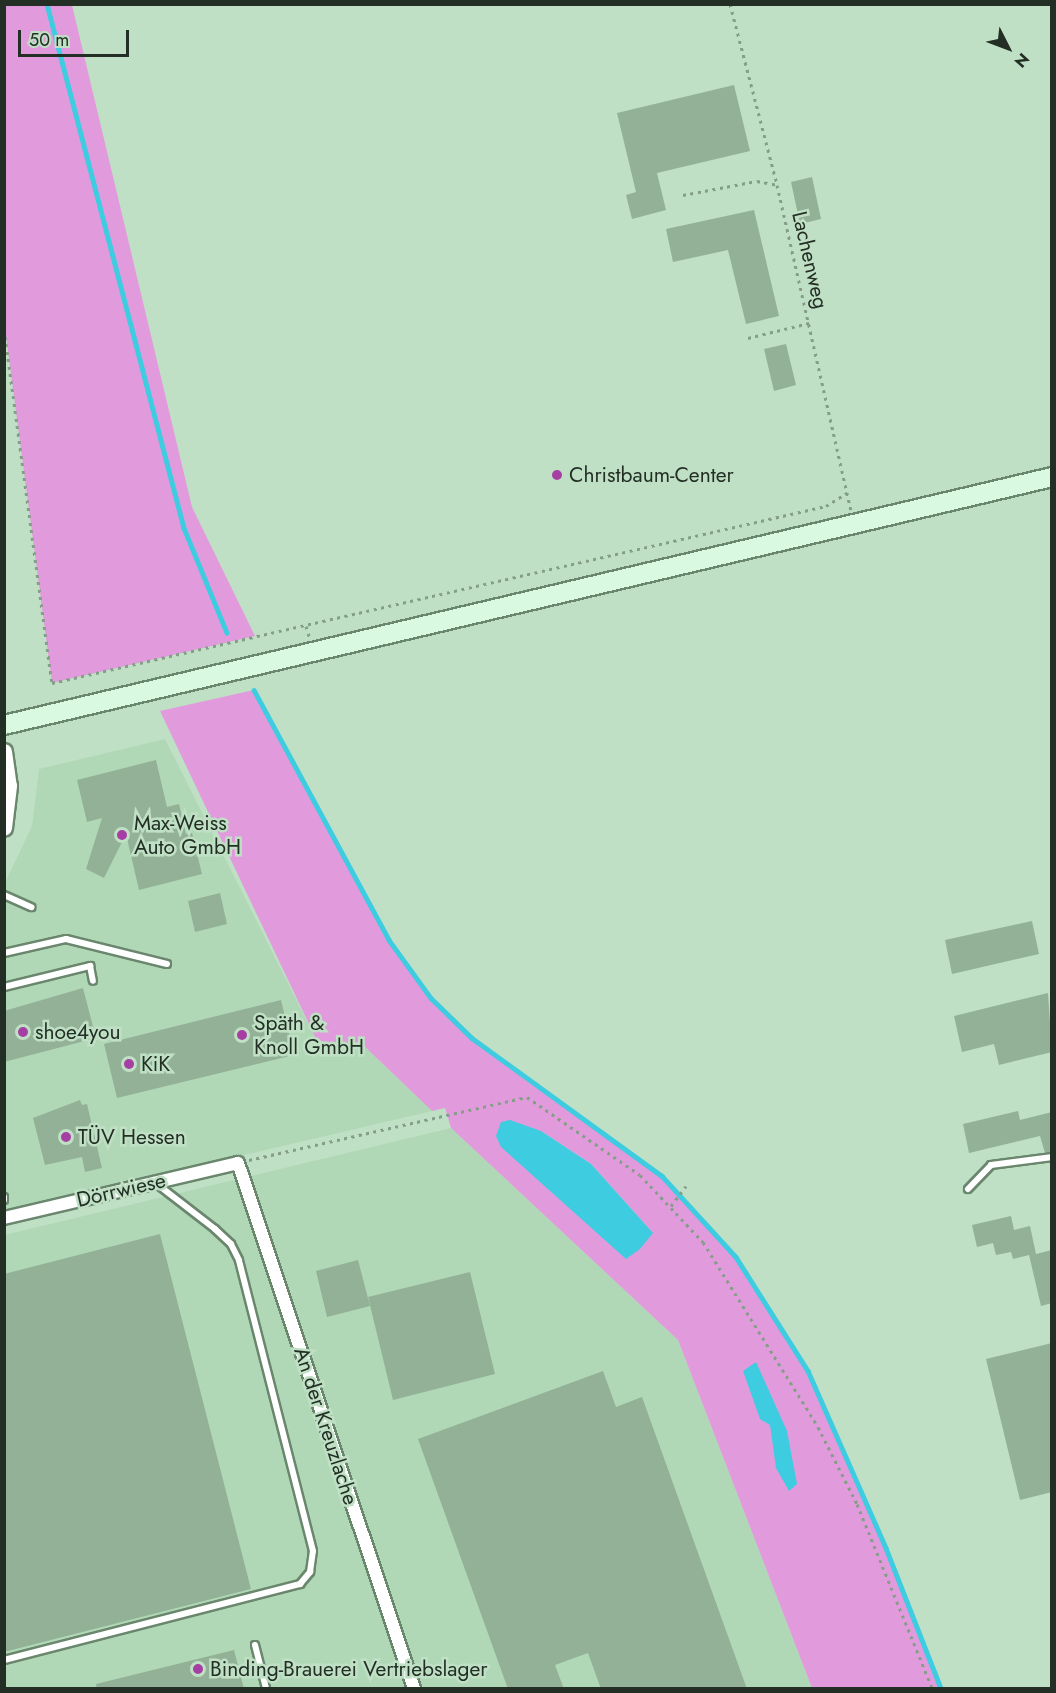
<!DOCTYPE html>
<html>
<head>
<meta charset="utf-8">
<style>
	body { margin:0 }
	#map { position:relative; width:1056px; height:1693px; overflow:hidden; background:#bfe0c4; font-family:Jost,sans-serif }
	div>[style] { position:absolute }
	.built>* { inset:0; background:#b1d8b6 }
	.green>* { inset:0; background:#e19bdc }
	.water>* { inset:0; background:#3dcce0 }
	.stream>* { height:4.5px; margin:-2.25px; padding:0 2.25px; transform-origin:2.25px; border-radius:2.25px; background:#3dcce0 }
	.building>* { inset:0; background:#92b196 }
	.path>* { height:3px; margin-top:-1.5px; transform-origin:0; background:repeating-linear-gradient(90deg,#859e89 0 3px,transparent 0 7.5px) }
	.roads { filter:drop-shadow(2px 0 #6a876e) drop-shadow(-2px 0 #6a876e) drop-shadow(0 2px #6a876e) drop-shadow(0 -2px #6a876e) }
	.service>* { height:6px; margin:-3px; padding:0 3px; transform-origin:3px; border-radius:3px; background:#fff }
	.minor>* { height:12px; margin:-6px; padding:0 6px; transform-origin:6px; border-radius:6px; background:#fff }
	.tertiary>* { height:16px; margin:-8px; padding:0 8px; transform-origin:8px; border-radius:8px; background:#fff }
	.secondary>* { height:18px; margin:-9px; padding:0 9px; transform-origin:9px; border-radius:9px; background:#d9fae0 }
	.dots>* { width:16px; height:16px; translate:-50% -50%; box-sizing:border-box; border:3px solid #bfe0c4; border-radius:50% }
	span { translate:-50% -50%; white-space:nowrap; text-align:center; line-height:1.15; -webkit-text-stroke:5px #bfe0c4; paint-order:stroke }
	.street-label { font-size:21px; color:#232f25 }
	.poi-label { font-size:21px; color:#232f25 }
	.left { translate:0 -50%; text-align:left }
	.frame { position:absolute; inset:0; border:6px solid #232f25; pointer-events:none }
	.north { position:absolute; left:978px; top:18px; width:60px; height:60px; -webkit-text-stroke:4px #bfe0c4; paint-order:stroke; rotate:132deg; font-size:16px; font-weight:700; line-height:24px; text-align:center; color:#232f25 }
	.north::after { content:''; display:block; margin:auto; width:21px; height:27px; background:#232f25; clip-path:polygon(50% 0,100% 100%,50% 72%,0 100%) }
	.scale { position:absolute; left:18px; top:30px; width:111px; height:27px; box-sizing:border-box; border:3px solid #232f25; border-top:0; padding-left:8px; font-size:18px; line-height:21px; white-space:nowrap; color:#232f25; -webkit-text-stroke:4px #bfe0c4; paint-order:stroke }
</style>
</head>
<body>
<div id="map">
	<div class="built">
		<div style="clip-path:polygon(165px 739px,319px 1045px,361px 1043px,432px 1111px,5px 1211px,4px 885px,32px 826px,39px 769px)"></div>
		<div style="clip-path:polygon(451px 1128px,678px 1340px,812px 1688px,5px 1688px,4px 1235px)"></div>
	</div>
	<div class="green">
		<div style="clip-path:polygon(4px 5px,72px 5px,192px 507px,255px 636px,52px 683px,5px 329px)"></div>
		<div style="clip-path:polygon(evenodd,254px 690px,389px 940px,431px 998px,473px 1038px,662px 1176px,736px 1257px,808px 1371px,886px 1548px,941px 1688px,812px 1688px,678px 1340px,451px 1128px,445px 1108px,432px 1111px,361px 1043px,319px 1045px,160px 711px,254px 690px,541px 1131px,591px 1164px,653px 1233px,541px 1131px)"></div>
	</div>
	<div class="water">
		<div style="clip-path:polygon(510px 1120px,541px 1131px,591px 1164px,653px 1233px,640px 1249px,626px 1259px,501px 1147px,496px 1136px,501px 1122px)"></div>
		<div style="clip-path:polygon(756px 1362px,787px 1431px,797px 1484px,789px 1491px,776px 1468px,770px 1425px,760px 1419px,743px 1371px)"></div>
	</div>
	<div class="stream">
		<div style="left:47px;top:4px;width:542px;rotate:75.35deg"></div>
		<div style="left:184px;top:528px;width:113px;rotate:67.7deg"></div>
		<div style="left:254px;top:690px;width:284px;rotate:61.6deg"></div>
		<div style="left:389px;top:940px;width:72px;rotate:54.1deg"></div>
		<div style="left:431px;top:998px;width:57px;rotate:44.3deg"></div>
		<div style="left:472px;top:1038px;width:235px;rotate:36deg"></div>
		<div style="left:662px;top:1176px;width:110px;rotate:47.6deg"></div>
		<div style="left:736px;top:1257px;width:135px;rotate:57.7deg"></div>
		<div style="left:808px;top:1371px;width:193px;rotate:66.2deg"></div>
		<div style="left:886px;top:1548px;width:150px;rotate:68.6deg"></div>
	</div>
	<div class="building">
		<div style="clip-path:polygon(734px 85px,750px 151px,657px 173px,666px 210px,632px 219px,626px 195px,636px 192px,617px 113px)"></div>
		<div style="clip-path:polygon(812px 177px,821px 219px,800px 224px,791px 182px)"></div>
		<div style="clip-path:polygon(754px 210px,779px 316px,746px 324px,728px 250px,673px 262px,666px 229px)"></div>
		<div style="clip-path:polygon(786px 344px,796px 385px,774px 391px,764px 349px)"></div>
		<div style="clip-path:polygon(156px 760px,167px 807px,179px 804px,186px 834px,192px 833px,202px 874px,139px 890px,126px 834px,104px 878px,86px 869px,102px 818px,87px 822px,77px 780px)"></div>
		<div style="clip-path:polygon(220px 893px,227px 924px,195px 932px,188px 901px)"></div>
		<div style="clip-path:polygon(1032px 921px,1039px 954px,952px 974px,945px 940px)"></div>
		<div style="clip-path:polygon(83px 988px,96px 1038px,4px 1062px,4px 1011px)"></div>
		<div style="clip-path:polygon(1048px 993px,1052px 1052px,999px 1065px,994px 1044px,962px 1052px,954px 1016px)"></div>
		<div style="clip-path:polygon(281px 1000px,294px 1055px,117px 1098px,104px 1044px)"></div>
		<div style="clip-path:polygon(80px 1100px,82px 1105px,87px 1104px,102px 1168px,85px 1172px,82px 1157px,45px 1165px,33px 1118px)"></div>
		<div style="clip-path:polygon(1018px 1111px,1020px 1120px,1052px 1112px,1052px 1152px,1045px 1153px,1040px 1136px,969px 1153px,963px 1124px)"></div>
		<div style="clip-path:polygon(1011px 1216px,1014px 1230px,1030px 1226px,1036px 1254px,1052px 1250px,1052px 1303px,1041px 1306px,1029px 1255px,1013px 1259px,1011px 1252px,996px 1255px,993px 1243px,977px 1247px,972px 1225px)"></div>
		<div style="clip-path:polygon(160px 1234px,251px 1589px,4px 1652px,4px 1274px)"></div>
		<div style="clip-path:polygon(358px 1260px,370px 1306px,327px 1317px,316px 1271px)"></div>
		<div style="clip-path:polygon(470px 1272px,495px 1374px,393px 1400px,368px 1297px)"></div>
		<div style="clip-path:polygon(1052px 1343px,1052px 1492px,1020px 1500px,986px 1359px)"></div>
		<div style="clip-path:polygon(603px 1371px,616px 1407px,642px 1397px,747px 1689px,601px 1689px,588px 1653px,555px 1665px,564px 1689px,508px 1689px,418px 1439px)"></div>
		<div style="clip-path:polygon(234px 1650px,244px 1689px,97px 1689px,96px 1684px)"></div>
	</div>
	<div class="path">
		<div style="left:730px;top:4px;width:187px;rotate:75.4deg"></div>
		<div style="left:777px;top:185px;width:333px;rotate:77.2deg"></div>
		<div style="left:683px;top:195px;width:75px;rotate:-10.7deg"></div>
		<div style="left:757px;top:181px;width:20px;rotate:11deg"></div>
		<div style="left:4px;top:329px;width:357px;rotate:82.3deg"></div>
		<div style="left:52px;top:683px;width:794px;rotate:-12.88deg"></div>
		<div style="left:826px;top:506px;width:26px;rotate:-32deg"></div>
		<div style="left:748px;top:338px;width:63px;rotate:-13.8deg"></div>
		<div style="left:306px;top:626px;width:14px;rotate:73deg"></div>
		<div style="left:249px;top:1160px;width:285px;rotate:-12.8deg"></div>
		<div style="left:527px;top:1097px;width:137px;rotate:34.6deg"></div>
		<div style="left:640px;top:1175px;width:92px;rotate:46.8deg"></div>
		<div style="left:703px;top:1242px;width:218px;rotate:58.1deg"></div>
		<div style="left:818px;top:1427px;width:86px;rotate:63.1deg"></div>
		<div style="left:857px;top:1504px;width:199px;rotate:67.8deg"></div>
		<div style="left:671px;top:1206px;width:25px;rotate:-53deg"></div>
	</div>
	<div class="roads">
		<div class="service">
			<div style="left:4px;top:895px;width:30px;rotate:24deg"></div>
			<div style="left:4px;top:953px;width:64px;rotate:-12.7deg"></div>
			<div style="left:66px;top:939px;width:104px;rotate:13.9deg"></div>
			<div style="left:4px;top:987px;width:89px;rotate:-13.7deg"></div>
			<div style="left:90px;top:966px;width:15px;rotate:79deg"></div>
			<div style="left:968px;top:1189px;width:33px;rotate:-46deg"></div>
			<div style="left:991px;top:1165px;width:62px;rotate:-7.5deg"></div>
			<div style="left:4px;top:1197px;width:3px;rotate:90deg"></div>
			<div style="left:255px;top:1645px;width:44px;rotate:75.7deg"></div>
			<div style="left:4px;top:1660px;width:306px;rotate:-14.4deg"></div>
			<div style="left:300px;top:1584px;width:16px;rotate:-50deg"></div>
			<div style="left:310px;top:1572px;width:21px;rotate:-82deg"></div>
			<div style="left:313px;top:1551px;width:300px;rotate:-104.3deg"></div>
			<div style="left:239px;top:1260px;width:18px;rotate:-117deg"></div>
			<div style="left:231px;top:1244px;width:22px;rotate:-137deg"></div>
			<div style="left:215px;top:1229px;width:73px;rotate:-142.2deg"></div>
		</div>
		<div class="minor">
			<div style="left:4px;top:1218px;width:240px;rotate:-13.2deg"></div>
			<div style="left:238px;top:1163px;width:554px;rotate:71.47deg"></div>
		</div>
		<div class="tertiary">
			<div style="left:4px;top:752px;width:34px;rotate:82deg"></div>
			<div style="left:9px;top:786px;width:42px;rotate:96.8deg"></div>
		</div>
		<div class="secondary">
			<div style="left:4px;top:725px;width:1077px;rotate:-13.31deg"></div>
		</div>
	</div>
	<div class="dots">
		<div style="left:557px;top:475px;background:#a63fa3"></div>
		<div style="left:122px;top:835px;background:#a63fa3"></div>
		<div style="left:23px;top:1032px;background:#a63fa3"></div>
		<div style="left:242px;top:1035px;background:#a63fa3"></div>
		<div style="left:129px;top:1064px;background:#a63fa3"></div>
		<div style="left:66px;top:1137px;background:#a63fa3"></div>
		<div style="left:198px;top:1669px;background:#a63fa3"></div>
	</div>
	<div class="street-label">
		<span style="left:810px;top:260px;rotate:77deg">Lachenweg</span>
		<span style="left:121px;top:1190px;rotate:-13deg">Dörrwiese</span>
		<span style="left:326px;top:1426px;rotate:72deg">An der Kreuzlache</span>
	</div>
	<div class="poi-label">
		<span class="left" style="left:569px;top:475px">Christbaum-Center</span>
		<span class="left" style="left:134px;top:835px">Max-Weiss<br>Auto GmbH</span>
		<span class="left" style="left:254px;top:1035px">Späth &amp;<br>Knoll GmbH</span>
		<span class="left" style="left:35px;top:1032px">shoe4you</span>
		<span class="left" style="left:141px;top:1064px">KiK</span>
		<span class="left" style="left:78px;top:1137px">TÜV Hessen</span>
		<span class="left" style="left:210px;top:1669px">Binding-Brauerei Vertriebslager</span>
	</div>
	<div class="frame"></div>
	<div class="north">N</div>
	<div class="scale">50 m</div>
</div>
</body>
</html>
